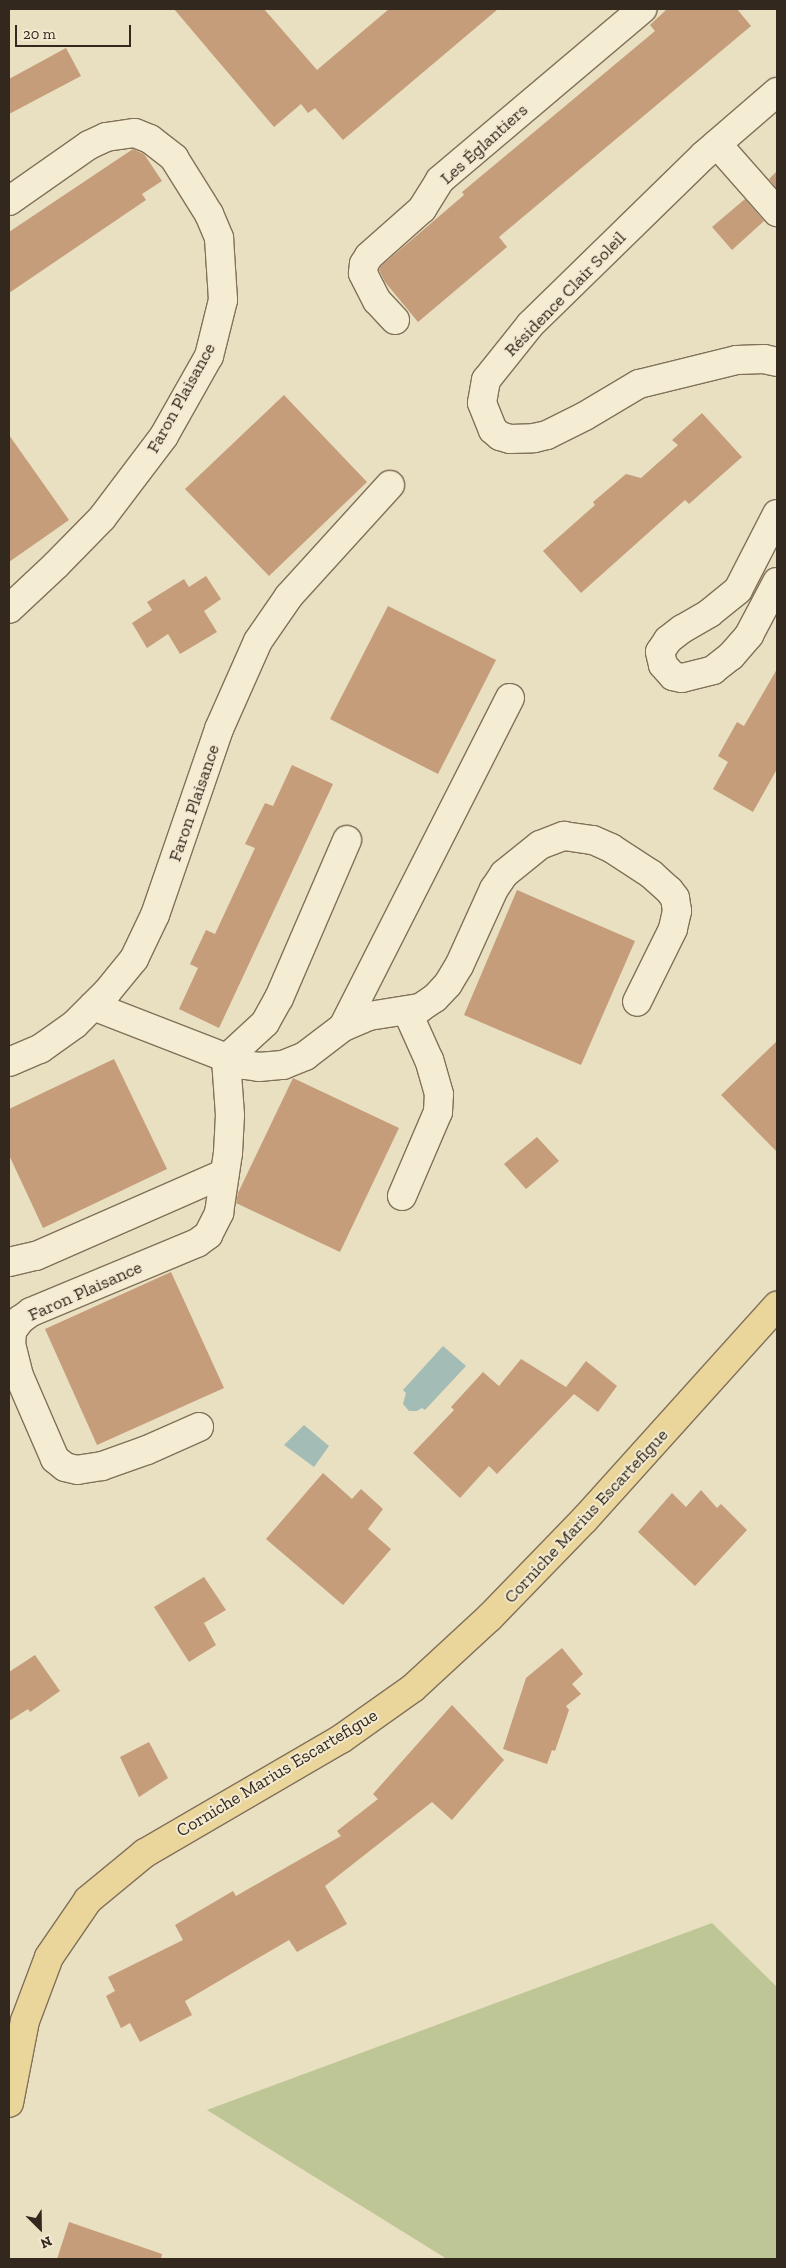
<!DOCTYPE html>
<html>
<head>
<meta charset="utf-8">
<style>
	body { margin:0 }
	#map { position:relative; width:786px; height:2268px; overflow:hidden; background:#e9dfc1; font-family:"Zilla Slab",serif }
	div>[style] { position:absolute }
	.green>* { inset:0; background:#bec696 }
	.water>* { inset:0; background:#a3bcb6 }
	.building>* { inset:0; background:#c59d7a }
	.roads { filter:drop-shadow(1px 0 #81715a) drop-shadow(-1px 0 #81715a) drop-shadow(0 1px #81715a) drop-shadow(0 -1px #81715a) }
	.minor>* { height:28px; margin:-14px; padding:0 14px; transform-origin:14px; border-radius:14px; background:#f5edd3 }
	.major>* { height:28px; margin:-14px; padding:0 14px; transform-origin:14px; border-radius:14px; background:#ead59b }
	span { translate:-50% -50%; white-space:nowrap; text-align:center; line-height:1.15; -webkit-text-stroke:4px #f2e9d0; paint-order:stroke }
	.street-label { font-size:18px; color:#32281d }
	.frame { position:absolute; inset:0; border:10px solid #32281d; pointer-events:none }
	.north { position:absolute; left:15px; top:2203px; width:50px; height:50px; -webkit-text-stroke:4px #f2e9d0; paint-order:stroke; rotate:157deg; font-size:14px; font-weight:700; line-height:20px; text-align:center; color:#32281d }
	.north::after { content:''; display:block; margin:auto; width:18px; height:22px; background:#32281d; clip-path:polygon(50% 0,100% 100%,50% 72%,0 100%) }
	.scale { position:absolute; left:15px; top:25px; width:116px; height:22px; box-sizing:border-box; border:2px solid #32281d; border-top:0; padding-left:6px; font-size:15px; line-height:18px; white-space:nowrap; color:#32281d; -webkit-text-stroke:4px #f2e9d0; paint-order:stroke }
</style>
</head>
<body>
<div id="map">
	<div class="green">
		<div style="clip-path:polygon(712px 1923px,777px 1987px,777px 2259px,447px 2259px,207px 2110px)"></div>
	</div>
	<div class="water">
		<div style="clip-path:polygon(443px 1346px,466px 1366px,425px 1410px,422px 1408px,417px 1411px,409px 1411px,403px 1404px,406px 1393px,403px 1390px)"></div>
		<div style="clip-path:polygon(304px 1425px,329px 1446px,314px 1467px,284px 1445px)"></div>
	</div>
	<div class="building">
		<div style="clip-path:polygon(174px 9px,264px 9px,317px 70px,389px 9px,498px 9px,343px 140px,315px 108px,308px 113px,301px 104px,274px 127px)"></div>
		<div style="clip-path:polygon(667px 9px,737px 9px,751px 26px,499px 237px,507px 247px,418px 322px,385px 282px,379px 270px,381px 266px,464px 195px,462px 192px,655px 31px,650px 25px)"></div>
		<div style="clip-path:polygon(66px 48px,81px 76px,9px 114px,9px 79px)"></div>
		<div style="clip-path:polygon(133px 149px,144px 154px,162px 181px,142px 194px,146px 200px,9px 293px,9px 232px)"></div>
		<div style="clip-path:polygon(777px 171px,777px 189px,769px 179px)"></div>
		<div style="clip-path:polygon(745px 199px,764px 221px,732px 250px,712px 227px)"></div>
		<div style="clip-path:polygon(284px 395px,367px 482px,269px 576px,185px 489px)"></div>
		<div style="clip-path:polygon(702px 413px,742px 457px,689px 504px,685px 500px,581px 593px,543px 551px,595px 505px,593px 502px,626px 474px,641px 478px,678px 445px,672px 440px)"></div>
		<div style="clip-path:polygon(9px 435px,69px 520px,9px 562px)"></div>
		<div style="clip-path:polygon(206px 576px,221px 599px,204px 611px,217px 632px,180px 654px,168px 634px,147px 648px,132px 623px,152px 610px,147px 602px,184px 579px,189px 587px)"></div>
		<div style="clip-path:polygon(388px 606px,496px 660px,438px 774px,330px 719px)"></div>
		<div style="clip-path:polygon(777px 669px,777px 769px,753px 812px,713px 789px,728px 762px,718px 756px,737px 722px,744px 726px)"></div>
		<div style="clip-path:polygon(292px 765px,333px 784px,219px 1028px,179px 1009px,198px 968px,190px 964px,206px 930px,215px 934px,255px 848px,245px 844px,265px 803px,273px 806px)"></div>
		<div style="clip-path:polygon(517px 890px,635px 941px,581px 1065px,464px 1015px)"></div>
		<div style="clip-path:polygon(777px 1041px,777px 1152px,721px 1095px)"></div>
		<div style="clip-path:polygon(114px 1059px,167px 1169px,43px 1228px,9px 1155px,9px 1109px)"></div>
		<div style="clip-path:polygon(293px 1078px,399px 1128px,340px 1252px,236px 1203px,238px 1193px)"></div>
		<div style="clip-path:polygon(537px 1137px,559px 1161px,526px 1189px,504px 1164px)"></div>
		<div style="clip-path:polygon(171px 1272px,224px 1388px,97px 1445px,45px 1329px)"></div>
		<div style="clip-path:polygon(521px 1359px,566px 1387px,586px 1361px,617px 1386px,598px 1412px,574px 1394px,497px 1474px,489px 1466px,460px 1498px,413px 1453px,454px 1410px,451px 1407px,483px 1372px,499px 1386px)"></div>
		<div style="clip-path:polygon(323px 1473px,352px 1499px,361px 1489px,383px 1509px,368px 1529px,391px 1549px,343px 1605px,266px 1539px)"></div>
		<div style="clip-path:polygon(701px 1490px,717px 1508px,721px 1504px,747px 1530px,695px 1586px,638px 1532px,672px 1493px,686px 1507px)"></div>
		<div style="clip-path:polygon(204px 1577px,226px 1610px,204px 1623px,216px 1645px,189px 1662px,154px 1607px)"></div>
		<div style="clip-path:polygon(562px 1648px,583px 1674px,572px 1684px,581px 1694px,566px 1706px,569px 1710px,555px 1751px,552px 1750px,547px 1764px,503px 1749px,526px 1678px)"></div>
		<div style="clip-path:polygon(35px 1655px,60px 1691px,30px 1712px,28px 1709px,9px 1721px,9px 1672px)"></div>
		<div style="clip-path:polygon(452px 1705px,504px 1760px,452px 1820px,432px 1802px,325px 1886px,347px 1924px,297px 1952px,289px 1940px,185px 2001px,192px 2015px,140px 2042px,130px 2023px,121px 2028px,106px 1996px,115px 1991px,108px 1977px,183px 1940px,175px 1925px,233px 1891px,236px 1896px,341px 1836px,337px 1831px,378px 1799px,373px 1794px)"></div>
		<div style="clip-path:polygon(149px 1742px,168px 1778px,139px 1797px,120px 1757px)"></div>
		<div style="clip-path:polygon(69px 2222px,162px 2254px,161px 2259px,57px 2259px)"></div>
	</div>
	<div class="roads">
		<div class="minor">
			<div style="left:777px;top:92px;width:96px;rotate:139.2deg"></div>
			<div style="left:704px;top:155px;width:243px;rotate:135.7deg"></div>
			<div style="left:530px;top:325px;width:70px;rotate:128.7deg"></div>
			<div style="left:486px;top:380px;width:23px;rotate:100deg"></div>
			<div style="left:482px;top:403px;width:29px;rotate:68deg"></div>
			<div style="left:493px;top:430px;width:9px;rotate:41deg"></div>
			<div style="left:500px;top:436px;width:10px;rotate:17deg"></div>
			<div style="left:510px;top:439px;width:24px;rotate:-2deg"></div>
			<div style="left:534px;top:438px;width:13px;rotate:-13deg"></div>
			<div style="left:547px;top:435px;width:42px;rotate:-26.6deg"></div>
			<div style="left:585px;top:416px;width:63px;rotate:-30.7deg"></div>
			<div style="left:639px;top:384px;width:101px;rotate:-13.8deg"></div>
			<div style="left:737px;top:360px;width:27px;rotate:-2deg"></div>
			<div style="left:764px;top:359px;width:13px;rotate:13deg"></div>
			<div style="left:717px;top:144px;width:91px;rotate:48.6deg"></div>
			<div style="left:9px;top:201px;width:98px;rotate:-35deg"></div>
			<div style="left:89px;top:145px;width:19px;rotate:-25deg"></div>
			<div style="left:106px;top:137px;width:29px;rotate:-8deg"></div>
			<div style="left:135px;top:133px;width:16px;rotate:22deg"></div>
			<div style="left:150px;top:139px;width:31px;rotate:38deg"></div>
			<div style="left:174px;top:158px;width:66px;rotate:58deg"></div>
			<div style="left:209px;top:214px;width:26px;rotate:67deg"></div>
			<div style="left:219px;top:238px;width:62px;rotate:86.3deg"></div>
			<div style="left:223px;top:300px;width:58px;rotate:104deg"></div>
			<div style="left:209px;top:356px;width:92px;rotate:119.4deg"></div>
			<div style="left:164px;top:436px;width:103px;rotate:127.1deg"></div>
			<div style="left:102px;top:518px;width:66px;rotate:134.4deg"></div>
			<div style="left:56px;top:565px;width:64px;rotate:136.9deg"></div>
			<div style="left:395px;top:320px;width:26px;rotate:-133deg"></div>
			<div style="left:377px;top:301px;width:31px;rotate:-117deg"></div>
			<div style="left:363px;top:273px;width:9px;rotate:-84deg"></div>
			<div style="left:364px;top:264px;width:9px;rotate:-58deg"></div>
			<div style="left:369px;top:256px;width:71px;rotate:-41.6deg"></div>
			<div style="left:422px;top:209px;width:34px;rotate:-58deg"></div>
			<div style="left:440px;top:180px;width:265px;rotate:-40.2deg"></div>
			<div style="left:777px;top:514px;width:85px;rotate:117.2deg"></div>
			<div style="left:738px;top:590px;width:36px;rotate:141deg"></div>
			<div style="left:710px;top:613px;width:32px;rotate:150deg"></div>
			<div style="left:682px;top:629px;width:18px;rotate:142deg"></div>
			<div style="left:668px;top:640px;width:14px;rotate:124deg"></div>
			<div style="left:660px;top:652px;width:13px;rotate:77deg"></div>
			<div style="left:663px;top:665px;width:15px;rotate:48deg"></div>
			<div style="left:673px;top:676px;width:9px;rotate:13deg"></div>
			<div style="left:682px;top:678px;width:32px;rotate:-14deg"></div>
			<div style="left:713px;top:670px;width:23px;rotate:-38deg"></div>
			<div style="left:731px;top:656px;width:28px;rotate:-49deg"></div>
			<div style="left:749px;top:635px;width:60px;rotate:-62.2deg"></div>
			<div style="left:93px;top:1006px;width:163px;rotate:21.2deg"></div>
			<div style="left:245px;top:1065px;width:14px;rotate:8deg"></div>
			<div style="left:259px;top:1067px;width:24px;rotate:-5deg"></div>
			<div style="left:283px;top:1065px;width:24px;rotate:-22deg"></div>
			<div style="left:305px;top:1056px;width:48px;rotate:-37.3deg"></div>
			<div style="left:343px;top:1027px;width:28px;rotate:-23deg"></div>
			<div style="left:369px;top:1016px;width:52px;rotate:-8.9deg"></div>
			<div style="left:420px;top:1008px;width:18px;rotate:-34deg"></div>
			<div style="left:435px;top:998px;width:19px;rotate:-47deg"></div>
			<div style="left:448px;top:984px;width:21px;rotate:-59deg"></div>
			<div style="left:459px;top:966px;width:85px;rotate:-65.6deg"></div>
			<div style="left:494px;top:889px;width:18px;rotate:-56deg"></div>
			<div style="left:504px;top:874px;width:46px;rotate:-38.9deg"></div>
			<div style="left:540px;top:845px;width:26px;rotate:-21deg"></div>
			<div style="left:564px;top:836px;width:29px;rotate:8deg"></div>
			<div style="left:593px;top:840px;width:20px;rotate:24deg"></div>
			<div style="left:611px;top:848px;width:48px;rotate:33deg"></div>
			<div style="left:651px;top:874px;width:24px;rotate:42deg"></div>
			<div style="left:669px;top:890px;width:10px;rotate:53deg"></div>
			<div style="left:675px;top:898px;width:13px;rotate:81deg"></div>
			<div style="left:677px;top:911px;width:18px;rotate:103deg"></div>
			<div style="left:673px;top:929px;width:81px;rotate:116.3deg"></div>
			<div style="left:343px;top:1027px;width:369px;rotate:-63.1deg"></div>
			<div style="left:9px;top:1062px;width:34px;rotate:-23deg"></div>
			<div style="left:40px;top:1049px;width:43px;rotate:-35.5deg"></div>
			<div style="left:75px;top:1024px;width:45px;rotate:-45deg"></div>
			<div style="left:107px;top:992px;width:43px;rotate:-50.7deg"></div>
			<div style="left:134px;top:959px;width:49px;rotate:-64.5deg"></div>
			<div style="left:155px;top:915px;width:197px;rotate:-71deg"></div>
			<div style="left:219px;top:729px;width:96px;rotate:-66.1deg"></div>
			<div style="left:258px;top:641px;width:55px;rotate:-55.4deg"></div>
			<div style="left:289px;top:596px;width:150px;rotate:-47.7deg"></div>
			<div style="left:402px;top:1196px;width:91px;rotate:-66.8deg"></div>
			<div style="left:438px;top:1112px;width:18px;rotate:-87deg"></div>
			<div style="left:439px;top:1094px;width:35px;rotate:-106deg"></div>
			<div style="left:429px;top:1060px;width:54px;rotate:-114.2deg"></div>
			<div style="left:9px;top:1262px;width:28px;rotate:-13deg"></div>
			<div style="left:36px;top:1256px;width:206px;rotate:-23.7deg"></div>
			<div style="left:199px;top:1427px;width:57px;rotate:156.1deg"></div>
			<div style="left:147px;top:1450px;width:48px;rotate:160.4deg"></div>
			<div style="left:102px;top:1466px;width:25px;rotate:171deg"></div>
			<div style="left:77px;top:1470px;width:12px;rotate:-166deg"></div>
			<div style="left:65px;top:1467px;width:13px;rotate:-141deg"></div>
			<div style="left:55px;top:1459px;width:90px;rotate:-113.4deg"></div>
			<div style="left:19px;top:1376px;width:32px;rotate:-104deg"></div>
			<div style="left:11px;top:1345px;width:14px;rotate:-86deg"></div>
			<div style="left:12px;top:1331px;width:14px;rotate:-54deg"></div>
			<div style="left:20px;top:1320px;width:14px;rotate:-36deg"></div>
			<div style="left:31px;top:1312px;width:180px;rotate:-22.6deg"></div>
			<div style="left:197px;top:1243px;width:14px;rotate:-36deg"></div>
			<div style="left:208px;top:1235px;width:25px;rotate:-63deg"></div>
			<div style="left:219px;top:1213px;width:61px;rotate:-81.5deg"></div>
			<div style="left:228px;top:1153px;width:38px;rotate:-87deg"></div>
			<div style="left:230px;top:1115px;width:56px;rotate:-94.1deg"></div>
			<div style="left:226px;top:1059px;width:53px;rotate:-42.7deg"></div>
			<div style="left:265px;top:1023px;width:29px;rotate:-61deg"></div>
			<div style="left:279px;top:998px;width:172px;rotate:-66.7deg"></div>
		</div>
		<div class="major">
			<div style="left:9px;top:2103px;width:84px;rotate:-79deg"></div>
			<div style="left:25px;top:2021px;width:68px;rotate:-69.4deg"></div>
			<div style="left:49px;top:1957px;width:69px;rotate:-55.6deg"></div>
			<div style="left:88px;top:1900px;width:74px;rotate:-39.5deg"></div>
			<div style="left:145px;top:1853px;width:227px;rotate:-30.2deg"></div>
			<div style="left:341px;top:1739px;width:88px;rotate:-35.3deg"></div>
			<div style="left:413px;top:1688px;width:105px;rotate:-42.7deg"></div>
			<div style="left:490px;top:1617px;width:136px;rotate:-45.9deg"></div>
			<div style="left:585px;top:1519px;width:287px;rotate:-48deg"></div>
		</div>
	</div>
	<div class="street-label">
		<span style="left:484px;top:144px;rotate:-42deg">Les Églantiers</span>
		<span style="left:565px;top:294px;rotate:-46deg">Résidence Clair Soleil</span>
		<span style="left:181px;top:398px;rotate:-61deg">Faron Plaisance</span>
		<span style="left:194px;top:803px;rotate:-71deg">Faron Plaisance</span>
		<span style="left:85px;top:1291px;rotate:-24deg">Faron Plaisance</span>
		<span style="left:586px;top:1516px;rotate:-47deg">Corniche Marius Escartefigue</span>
		<span style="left:277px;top:1773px;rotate:-31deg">Corniche Marius Escartefigue</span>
	</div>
	<div class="frame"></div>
	<div class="north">N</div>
	<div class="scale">20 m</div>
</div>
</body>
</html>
